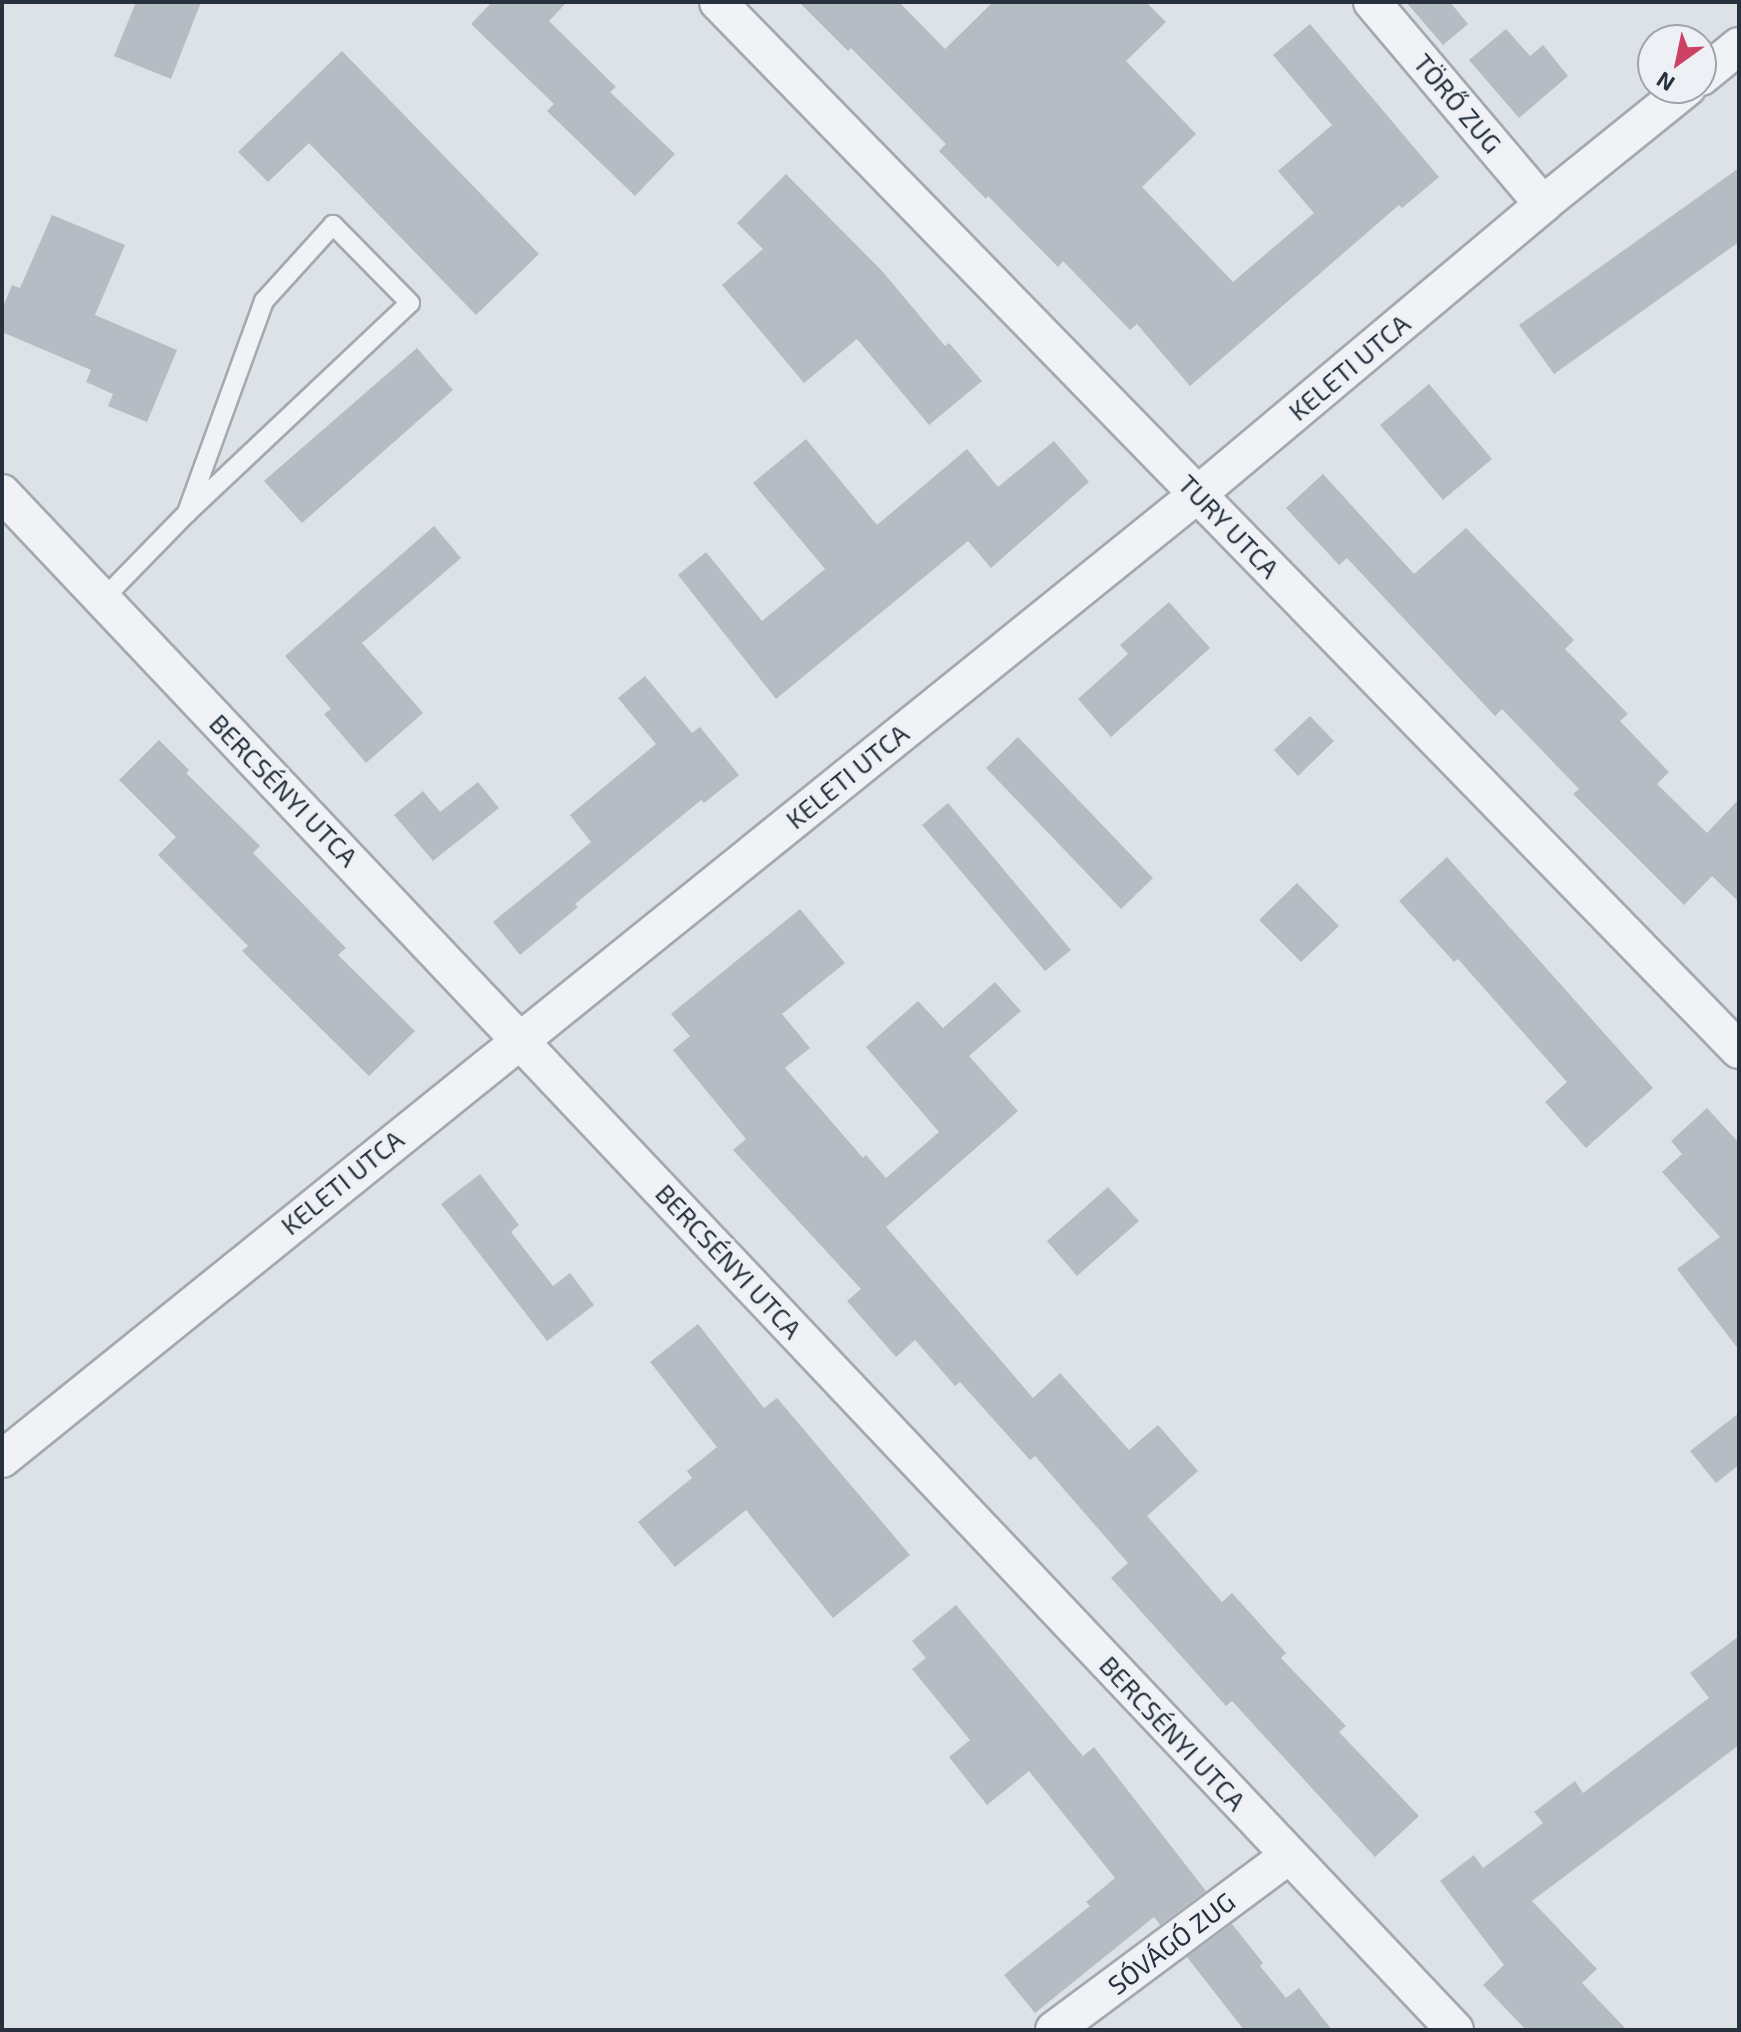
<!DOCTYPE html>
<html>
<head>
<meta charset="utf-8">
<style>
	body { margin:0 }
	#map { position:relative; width:1741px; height:2032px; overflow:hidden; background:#dde2e7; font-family:"Exo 2",sans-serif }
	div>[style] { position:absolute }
	.building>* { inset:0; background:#b5bcc4 }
	.roads { filter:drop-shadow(2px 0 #a3a9b1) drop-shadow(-2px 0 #a3a9b1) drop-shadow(0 2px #a3a9b1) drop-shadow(0 -2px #a3a9b1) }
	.lane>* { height:18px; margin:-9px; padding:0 9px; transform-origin:9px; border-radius:9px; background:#f0f2f5 }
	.street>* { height:36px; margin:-18px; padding:0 18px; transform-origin:18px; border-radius:18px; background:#f0f2f5 }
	span { translate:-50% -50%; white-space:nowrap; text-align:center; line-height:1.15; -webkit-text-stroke:6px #edf1f5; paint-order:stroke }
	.street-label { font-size:26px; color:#27313e }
	.frame { position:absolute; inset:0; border:4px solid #27313e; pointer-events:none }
	.north { position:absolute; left:1637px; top:24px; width:80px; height:80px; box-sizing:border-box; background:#edf1f5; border:2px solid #9ea4ac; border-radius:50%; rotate:213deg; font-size:22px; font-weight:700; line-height:32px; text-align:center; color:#27313e }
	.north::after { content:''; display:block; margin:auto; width:28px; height:36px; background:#cd4264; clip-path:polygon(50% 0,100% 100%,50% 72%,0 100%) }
</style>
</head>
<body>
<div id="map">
	<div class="building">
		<div style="clip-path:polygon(136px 2px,201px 2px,171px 79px,114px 56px)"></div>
		<div style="clip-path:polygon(492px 2px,567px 2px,549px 21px,616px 87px,610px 92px,675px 154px,635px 196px,547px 111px,554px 104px,471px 24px)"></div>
		<div style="clip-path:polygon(799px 2px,899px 2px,945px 49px,993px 2px,1146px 2px,1166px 22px,1126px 61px,1196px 134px,1142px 187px,1233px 282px,1314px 213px,1278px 171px,1332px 125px,1273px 55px,1310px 24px,1439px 177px,1402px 208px,1399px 205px,1190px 386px,1137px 324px,1130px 330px,1063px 261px,1058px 267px,988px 196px,986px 199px,939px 151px,946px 144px,851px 48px,848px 51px)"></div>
		<div style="clip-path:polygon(1406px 2px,1450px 2px,1468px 24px,1443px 45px)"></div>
		<div style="clip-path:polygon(1506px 29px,1530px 56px,1543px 45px,1568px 76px,1519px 118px,1469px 60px)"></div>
		<div style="clip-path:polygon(342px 51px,539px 254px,476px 315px,309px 143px,268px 182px,238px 152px)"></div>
		<div style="clip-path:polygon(1739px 168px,1739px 242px,1554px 374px,1519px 325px)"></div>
		<div style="clip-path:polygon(786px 174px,882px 271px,945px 346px,949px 343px,982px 381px,929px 425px,857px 339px,804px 383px,722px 285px,763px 249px,737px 223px)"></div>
		<div style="clip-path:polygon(52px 215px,125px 245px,95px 315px,177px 350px,147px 422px,108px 406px,113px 394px,86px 382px,91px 370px,2px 332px,2px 309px,12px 285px,20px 288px)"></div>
		<div style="clip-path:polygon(417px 348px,453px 390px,302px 523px,264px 481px)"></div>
		<div style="clip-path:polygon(1429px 384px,1492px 459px,1443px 500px,1380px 425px)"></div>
		<div style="clip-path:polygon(806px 439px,877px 525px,967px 449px,998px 487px,1054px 441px,1089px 482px,991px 568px,968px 541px,776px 699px,678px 575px,706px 552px,762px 621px,825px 569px,753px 483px)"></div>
		<div style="clip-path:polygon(1323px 474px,1414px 574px,1466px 528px,1574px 640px,1565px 649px,1628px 714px,1620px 721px,1669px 772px,1657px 784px,1707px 833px,1739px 799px,1739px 902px,1712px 876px,1684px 905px,1573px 794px,1579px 789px,1502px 709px,1495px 716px,1347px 558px,1339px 565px,1286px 508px)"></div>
		<div style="clip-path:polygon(434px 526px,461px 558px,362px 643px,423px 713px,366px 763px,324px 714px,331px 709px,285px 656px)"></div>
		<div style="clip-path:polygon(1169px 602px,1210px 648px,1111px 737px,1078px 699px,1128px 654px,1120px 645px)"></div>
		<div style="clip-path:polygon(645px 676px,692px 733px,700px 727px,739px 775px,704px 803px,701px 800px,575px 904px,578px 907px,520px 955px,493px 922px,591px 842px,570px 815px,656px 744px,618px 698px)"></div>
		<div style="clip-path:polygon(1310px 716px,1334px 741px,1298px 776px,1274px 750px)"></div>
		<div style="clip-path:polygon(1018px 737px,1153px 878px,1121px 909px,986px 768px)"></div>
		<div style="clip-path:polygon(159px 740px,189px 770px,186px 773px,260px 846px,253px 853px,346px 948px,338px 955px,415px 1031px,369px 1076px,242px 951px,248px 946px,158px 855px,176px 837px,119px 780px)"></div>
		<div style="clip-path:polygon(478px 782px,499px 808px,433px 861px,394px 815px,423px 791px,440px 812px)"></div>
		<div style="clip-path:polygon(948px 803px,1071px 950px,1045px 971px,922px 825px)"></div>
		<div style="clip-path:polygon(1447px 857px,1653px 1088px,1586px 1148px,1545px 1102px,1567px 1082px,1458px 959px,1454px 962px,1399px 901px)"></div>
		<div style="clip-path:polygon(1297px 883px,1339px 926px,1301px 962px,1259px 920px)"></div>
		<div style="clip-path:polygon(800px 909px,845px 963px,782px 1014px,810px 1048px,785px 1068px,863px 1158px,866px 1155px,886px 1178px,939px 1132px,866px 1047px,918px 1001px,943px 1028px,995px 982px,1021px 1011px,969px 1056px,1018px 1111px,886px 1227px,1033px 1398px,1060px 1373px,1129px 1450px,1158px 1425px,1198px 1471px,1147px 1516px,1222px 1602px,1232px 1593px,1286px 1653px,1281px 1658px,1346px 1726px,1339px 1732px,1419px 1816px,1375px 1857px,1232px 1701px,1226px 1706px,1111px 1578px,1128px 1563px,1035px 1456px,1030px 1460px,960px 1382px,955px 1386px,915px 1340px,896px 1357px,847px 1301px,861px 1289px,733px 1150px,746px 1139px,673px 1050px,690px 1036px,671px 1014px)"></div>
		<div style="clip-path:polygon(1707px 1108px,1739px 1143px,1739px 1350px,1677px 1269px,1720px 1237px,1662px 1172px,1682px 1154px,1671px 1141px)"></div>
		<div style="clip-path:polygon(480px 1174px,519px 1225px,511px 1232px,553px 1286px,570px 1273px,594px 1305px,547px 1341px,441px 1204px)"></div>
		<div style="clip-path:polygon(1108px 1187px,1139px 1221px,1077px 1276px,1047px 1241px)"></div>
		<div style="clip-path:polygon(698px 1324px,764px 1408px,777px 1398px,910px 1555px,833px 1618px,746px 1510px,675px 1567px,638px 1522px,692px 1478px,687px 1471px,717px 1447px,650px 1362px)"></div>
		<div style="clip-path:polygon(1739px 1413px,1739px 1465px,1716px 1483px,1690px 1451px)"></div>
		<div style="clip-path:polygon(956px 1605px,1083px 1756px,1094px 1747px,1206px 1891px,1160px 1925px,1154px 1917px,1035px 2013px,1004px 1975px,1090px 1906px,1086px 1902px,1115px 1878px,1029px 1771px,987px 1805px,949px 1757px,970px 1740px,912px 1669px,926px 1658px,912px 1641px)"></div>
		<div style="clip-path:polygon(1739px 1636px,1739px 1745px,1532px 1901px,1597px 1969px,1582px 1983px,1627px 2030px,1526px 2030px,1483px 1985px,1504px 1965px,1440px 1881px,1474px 1855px,1483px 1868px,1543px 1823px,1534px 1812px,1575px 1781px,1583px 1793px,1709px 1698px,1690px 1673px)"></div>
		<div style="clip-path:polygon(1232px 1924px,1263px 1963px,1260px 1966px,1286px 1998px,1299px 1988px,1332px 2030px,1244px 2030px,1187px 1957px)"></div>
	</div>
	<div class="roads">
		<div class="lane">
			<div style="left:102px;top:600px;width:122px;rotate:-45.7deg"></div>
			<div style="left:187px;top:513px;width:306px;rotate:-43.3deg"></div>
			<div style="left:410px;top:303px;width:110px;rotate:-134.6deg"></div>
			<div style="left:333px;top:225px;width:103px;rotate:132.2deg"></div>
			<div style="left:264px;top:301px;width:226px;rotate:110deg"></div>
		</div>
		<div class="street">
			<div style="left:718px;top:2px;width:1463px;rotate:45.75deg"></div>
			<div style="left:1372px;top:2px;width:265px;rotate:49.8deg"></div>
			<div style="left:1701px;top:77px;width:49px;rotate:-39.2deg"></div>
			<div style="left:2px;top:493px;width:2115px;rotate:46.61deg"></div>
			<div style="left:2px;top:1459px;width:1537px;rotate:-38.9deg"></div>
			<div style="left:1198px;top:494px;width:451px;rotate:-40deg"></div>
			<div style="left:1543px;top:204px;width:185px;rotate:-38.9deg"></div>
			<div style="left:1054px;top:2030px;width:292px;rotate:-36.6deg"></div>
		</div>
	</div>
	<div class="street-label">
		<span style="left:1458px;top:103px;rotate:50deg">TÖRŐ ZUG</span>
		<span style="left:1349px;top:367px;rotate:-40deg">KELETI UTCA</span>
		<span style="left:1229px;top:526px;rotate:46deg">TURY UTCA</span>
		<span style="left:847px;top:776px;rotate:-39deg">KELETI UTCA</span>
		<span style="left:284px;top:790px;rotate:46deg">BERCSÉNYI UTCA</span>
		<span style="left:342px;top:1182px;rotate:-39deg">KELETI UTCA</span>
		<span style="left:729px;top:1261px;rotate:47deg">BERCSÉNYI UTCA</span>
		<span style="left:1173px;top:1733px;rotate:47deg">BERCSÉNYI UTCA</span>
		<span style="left:1171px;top:1943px;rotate:-37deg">SÓVÁGÓ ZUG</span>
	</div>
	<div class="frame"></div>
	<div class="north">N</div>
</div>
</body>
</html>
